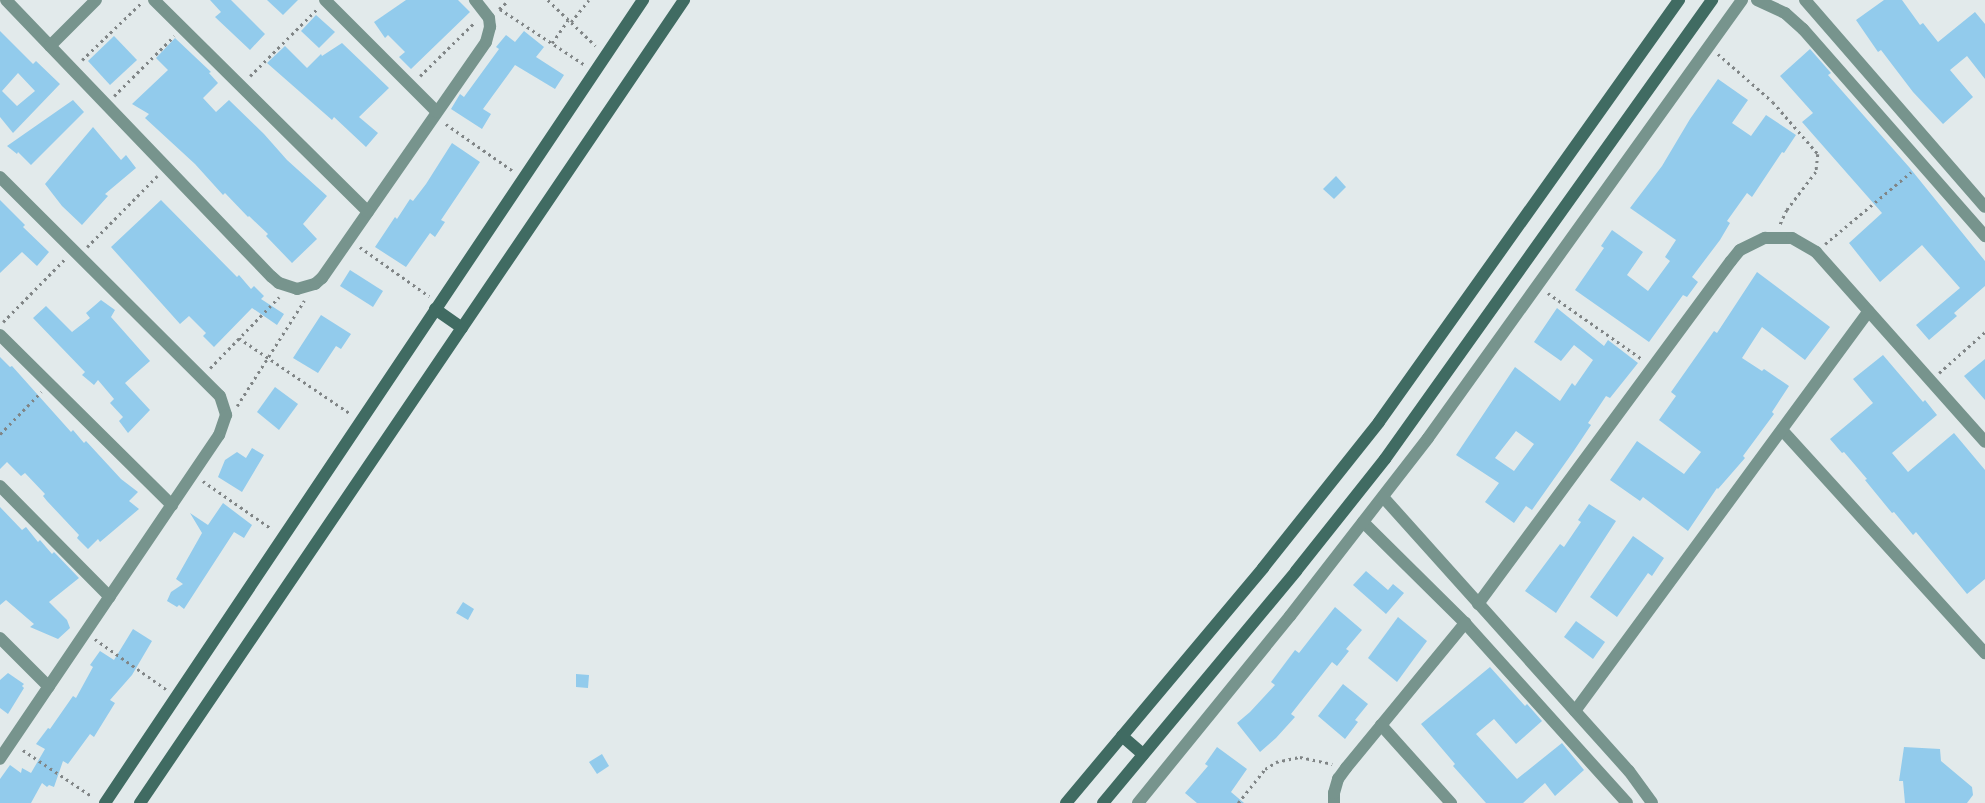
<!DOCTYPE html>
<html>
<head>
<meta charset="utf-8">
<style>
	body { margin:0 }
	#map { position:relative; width:1985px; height:803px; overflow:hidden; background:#e2eaeb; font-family:Figtree,sans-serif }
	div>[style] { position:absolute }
	.building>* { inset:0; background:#92cbec }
	.path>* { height:2.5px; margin-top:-1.25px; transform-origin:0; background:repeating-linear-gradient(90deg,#808586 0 2.5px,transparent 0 6.5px) }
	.street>* { height:12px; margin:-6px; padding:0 6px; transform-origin:6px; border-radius:6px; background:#77948d }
	.secondary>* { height:12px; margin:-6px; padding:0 6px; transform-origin:6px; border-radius:6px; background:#406b62 }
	span { translate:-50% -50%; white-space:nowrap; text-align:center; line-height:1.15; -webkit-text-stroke:5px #eff7f8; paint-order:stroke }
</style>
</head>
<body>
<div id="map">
	<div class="building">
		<div style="clip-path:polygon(210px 0,231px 0,265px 34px,250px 50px,215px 17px,221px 12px)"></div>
		<div style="clip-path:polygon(267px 0,298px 0,283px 15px)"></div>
		<div style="clip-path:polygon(406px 0,458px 0,470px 12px,411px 69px,399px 57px,405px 52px,388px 35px,385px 38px,374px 22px)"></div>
		<div style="clip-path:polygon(1884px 0,1902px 0,1920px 25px,1923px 23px,1938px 42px,1975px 12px,1985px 24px,1985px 79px,1967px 56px,1950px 70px,1973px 97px,1943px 124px,1913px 92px,1881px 50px,1878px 52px,1856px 20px)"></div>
		<div style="clip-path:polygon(316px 15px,335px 32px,319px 48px,301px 31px)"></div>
		<div style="clip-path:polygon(evenodd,0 31px,33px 64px,36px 61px,60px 84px,13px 133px,0 117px,0 31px,18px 73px,35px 91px,17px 106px,2px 91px,18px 73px)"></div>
		<div style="clip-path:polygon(524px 31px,544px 47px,536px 57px,564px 75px,555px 89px,515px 65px,483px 109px,491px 114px,482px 129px,451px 109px,460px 94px,464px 97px,499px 49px,496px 47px,506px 35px,515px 42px)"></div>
		<div style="clip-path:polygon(114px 36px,137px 60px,110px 85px,88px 61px)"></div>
		<div style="clip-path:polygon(175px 38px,211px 72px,209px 73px,218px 83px,203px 98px,216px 112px,229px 100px,264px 134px,287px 160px,327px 196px,303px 224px,317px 239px,292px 263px,266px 236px,268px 234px,249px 216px,248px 217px,225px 193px,223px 195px,195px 164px,145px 118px,149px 114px,132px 104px,168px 70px,156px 58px)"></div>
		<div style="clip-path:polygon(342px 43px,389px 88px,359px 117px,378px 133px,366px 147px,334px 117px,332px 120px,267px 63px,285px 46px,307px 68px,321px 54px,322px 56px)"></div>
		<div style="clip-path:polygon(1810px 49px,1831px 73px,1828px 75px,1909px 167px,1985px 261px,1985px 286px,1954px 313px,1957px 316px,1929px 340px,1916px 325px,1960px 288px,1922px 245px,1880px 282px,1849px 243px,1882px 213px,1802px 122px,1813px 113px,1780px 76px)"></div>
		<div style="clip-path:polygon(1718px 79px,1748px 100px,1732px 123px,1751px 136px,1766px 115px,1796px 135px,1784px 153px,1782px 152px,1752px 197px,1747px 193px,1727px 221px,1730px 223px,1720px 240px,1692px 277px,1698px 282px,1687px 297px,1683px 295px,1649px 342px,1575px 290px,1604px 248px,1601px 246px,1612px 230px,1643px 252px,1627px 275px,1648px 291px,1670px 261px,1665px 257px,1676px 240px,1630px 208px,1662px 166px,1690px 119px)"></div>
		<div style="clip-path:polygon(73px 100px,84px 112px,31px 165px,18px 152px,17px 154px,7px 146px)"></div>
		<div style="clip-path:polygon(93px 127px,121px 160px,126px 155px,136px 168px,105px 194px,108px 196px,82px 225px,62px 206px,45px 184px)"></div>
		<div style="clip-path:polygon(452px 143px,480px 162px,441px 220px,445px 222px,435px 237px,430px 233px,406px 267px,375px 247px,395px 217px,397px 219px,410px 199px,413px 201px,426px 184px)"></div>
		<div style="clip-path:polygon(1336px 176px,1346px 187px,1334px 199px,1323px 189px)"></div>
		<div style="clip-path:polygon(0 200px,25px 225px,23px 227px,49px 252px,37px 266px,22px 252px,0 273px)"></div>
		<div style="clip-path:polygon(161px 200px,237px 277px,239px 275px,251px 289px,254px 286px,264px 296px,261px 299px,284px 314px,277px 325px,252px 308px,214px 347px,203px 336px,206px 333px,189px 316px,180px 324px,111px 247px)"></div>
		<div style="clip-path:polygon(350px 270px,383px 291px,373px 307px,340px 286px)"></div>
		<div style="clip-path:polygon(1757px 272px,1830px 327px,1805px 360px,1762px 327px,1742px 358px,1762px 371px,1764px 369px,1789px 386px,1772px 412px,1774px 414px,1743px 456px,1745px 458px,1718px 489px,1717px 488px,1688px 531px,1643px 497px,1640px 501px,1610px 480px,1637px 441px,1684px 474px,1701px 452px,1659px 420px,1676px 396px,1671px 392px,1714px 331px,1717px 333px)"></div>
		<div style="clip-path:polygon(101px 300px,115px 310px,111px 317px,150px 361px,125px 383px,150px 410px,128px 433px,119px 421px,123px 417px,110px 403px,114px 399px,98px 380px,94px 385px,82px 375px,85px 372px,33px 318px,46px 306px,72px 332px,90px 318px,86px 313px)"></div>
		<div style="clip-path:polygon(evenodd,1557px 308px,1604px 346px,1608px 340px,1638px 363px,1610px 398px,1606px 396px,1588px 423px,1591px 425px,1573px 452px,1532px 510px,1526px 506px,1514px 523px,1485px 502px,1499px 483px,1456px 455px,1515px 367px,1560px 401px,1572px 383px,1575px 386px,1593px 360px,1574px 345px,1561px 361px,1534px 342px,1557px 308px,1516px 431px,1534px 444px,1514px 471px,1495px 458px,1516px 431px)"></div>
		<div style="clip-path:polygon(321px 315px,351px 334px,341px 349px,336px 346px,318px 373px,293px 358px)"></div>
		<div style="clip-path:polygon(1883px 355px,1923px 402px,1925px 400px,1937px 415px,1892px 453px,1908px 472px,1954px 433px,1985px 470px,1985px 579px,1967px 594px,1916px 532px,1913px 535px,1894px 512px,1892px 513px,1865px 480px,1867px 479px,1844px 452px,1842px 453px,1830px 439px,1873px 403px,1853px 379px)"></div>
		<div style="clip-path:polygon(0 357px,10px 367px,12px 366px,71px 432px,73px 430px,84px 443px,86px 441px,121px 479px,138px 492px,129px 501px,139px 509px,100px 542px,98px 539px,88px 549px,77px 538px,79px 535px,47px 501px,43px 496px,45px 494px,25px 473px,21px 476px,7px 462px,0 469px)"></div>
		<div style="clip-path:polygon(1985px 359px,1985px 400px,1964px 376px)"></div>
		<div style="clip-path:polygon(275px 387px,298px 404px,279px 430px,257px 412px)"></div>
		<div style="clip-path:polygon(252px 448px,264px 455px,242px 492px,218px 477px,225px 460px,237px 452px,246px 458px)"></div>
		<div style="clip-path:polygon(223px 503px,252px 525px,244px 538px,234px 532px,184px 609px,179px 605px,177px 607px,167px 601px,171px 592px,183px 584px,176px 579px,202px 533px,190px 513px,208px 525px)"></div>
		<div style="clip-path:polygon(1589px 504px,1616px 521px,1556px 613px,1525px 591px,1560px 544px,1564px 547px,1581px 522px,1578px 520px)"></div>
		<div style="clip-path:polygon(0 507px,22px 530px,26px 527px,38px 542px,40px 540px,52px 554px,54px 552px,79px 578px,49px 602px,67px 620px,70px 628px,58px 639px,30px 627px,34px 624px,6px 600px,0 605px)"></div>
		<div style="clip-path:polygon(1633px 536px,1664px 558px,1652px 576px,1648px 573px,1617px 617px,1590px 597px)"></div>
		<div style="clip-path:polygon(1366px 571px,1388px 590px,1393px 584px,1404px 593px,1386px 614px,1353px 585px)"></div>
		<div style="clip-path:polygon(463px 602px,474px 609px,468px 620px,456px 613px)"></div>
		<div style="clip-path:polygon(1335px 607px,1362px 630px,1346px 649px,1349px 651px,1337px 666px,1332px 662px,1291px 714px,1295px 717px,1276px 738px,1260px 752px,1237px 723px,1250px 712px,1275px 685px,1271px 682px,1295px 650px,1299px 653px)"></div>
		<div style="clip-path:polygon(1398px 617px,1427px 641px,1397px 682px,1368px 658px)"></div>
		<div style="clip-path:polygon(1576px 621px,1605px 642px,1593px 659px,1564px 637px)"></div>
		<div style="clip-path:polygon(133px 629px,152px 641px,132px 675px,110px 700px,115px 703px,94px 737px,90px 734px,68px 764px,63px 761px,54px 787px,49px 785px,47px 787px,42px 783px,31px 803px,0 803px,0 779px,10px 765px,21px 773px,22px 768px,31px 773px,45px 749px,36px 744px,48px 728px,50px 729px,73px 696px,76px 698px,93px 667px,90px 665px,100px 651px,114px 660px)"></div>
		<div style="clip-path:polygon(1490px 667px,1525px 706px,1527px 704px,1542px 721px,1516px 744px,1494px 719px,1476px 734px,1517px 779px,1562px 743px,1584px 770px,1555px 796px,1545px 783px,1523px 803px,1486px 803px,1453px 766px,1455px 764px,1421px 724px)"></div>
		<div style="clip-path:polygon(8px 673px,24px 684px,22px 686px,24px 688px,8px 714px,0 708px,0 680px)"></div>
		<div style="clip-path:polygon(576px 674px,589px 675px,588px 688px,576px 687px)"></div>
		<div style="clip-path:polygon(1343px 684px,1368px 704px,1355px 720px,1358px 722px,1345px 739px,1318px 716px)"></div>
		<div style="clip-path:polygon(1217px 747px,1247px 769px,1231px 792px,1244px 803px,1197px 803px,1185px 793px,1208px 766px,1205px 764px)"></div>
		<div style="clip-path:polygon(1904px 747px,1940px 749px,1941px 761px,1972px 787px,1973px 795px,1967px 803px,1905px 803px,1903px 781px,1899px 781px)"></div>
		<div style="clip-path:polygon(602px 754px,609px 766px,597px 774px,589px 762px)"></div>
	</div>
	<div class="path">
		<div style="left:548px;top:0;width:66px;rotate:43.8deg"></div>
		<div style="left:499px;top:9px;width:13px;rotate:-42deg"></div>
		<div style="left:500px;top:9px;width:102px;rotate:33.4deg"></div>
		<div style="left:571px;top:22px;width:28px;rotate:-51deg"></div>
		<div style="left:552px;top:43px;width:28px;rotate:-55deg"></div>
		<div style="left:1718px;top:54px;width:73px;rotate:41.1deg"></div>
		<div style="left:1773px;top:102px;width:69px;rotate:49.1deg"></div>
		<div style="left:1818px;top:154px;width:18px;rotate:96deg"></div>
		<div style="left:1816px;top:172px;width:48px;rotate:127.3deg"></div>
		<div style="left:1787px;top:210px;width:17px;rotate:115deg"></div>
		<div style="left:82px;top:60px;width:82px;rotate:-44deg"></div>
		<div style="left:250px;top:76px;width:95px;rotate:-45deg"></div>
		<div style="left:420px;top:76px;width:77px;rotate:-44.5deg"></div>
		<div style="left:114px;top:96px;width:85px;rotate:-45deg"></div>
		<div style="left:446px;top:124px;width:82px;rotate:35deg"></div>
		<div style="left:1825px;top:244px;width:112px;rotate:-39.9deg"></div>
		<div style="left:87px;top:247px;width:100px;rotate:-45.4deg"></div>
		<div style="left:360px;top:247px;width:85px;rotate:35.4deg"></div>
		<div style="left:1548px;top:293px;width:115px;rotate:35.1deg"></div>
		<div style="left:3px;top:322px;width:87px;rotate:-45.5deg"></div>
		<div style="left:239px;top:338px;width:135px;rotate:34.2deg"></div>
		<div style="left:210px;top:368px;width:99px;rotate:-45.8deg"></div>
		<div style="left:1939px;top:373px;width:62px;rotate:-41.7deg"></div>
		<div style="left:237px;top:406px;width:125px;rotate:-57.5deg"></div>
		<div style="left:0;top:434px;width:59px;rotate:-45.7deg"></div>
		<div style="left:203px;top:481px;width:84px;rotate:34.8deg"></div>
		<div style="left:95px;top:639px;width:87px;rotate:35.2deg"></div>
		<div style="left:23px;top:750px;width:84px;rotate:33.9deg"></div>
		<div style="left:1238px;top:803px;width:43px;rotate:-51.5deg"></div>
		<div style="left:1265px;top:769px;width:13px;rotate:-32deg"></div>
		<div style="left:1276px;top:762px;width:25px;rotate:-12deg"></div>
		<div style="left:1300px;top:757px;width:33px;rotate:12deg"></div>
	</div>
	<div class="street">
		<div style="left:6px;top:0;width:384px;rotate:46.2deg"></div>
		<div style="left:272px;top:277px;width:9px;rotate:41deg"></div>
		<div style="left:279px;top:283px;width:19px;rotate:18deg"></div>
		<div style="left:297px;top:289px;width:19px;rotate:-16deg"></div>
		<div style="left:315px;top:284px;width:9px;rotate:-41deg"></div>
		<div style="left:322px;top:278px;width:287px;rotate:-55.2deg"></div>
		<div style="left:486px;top:42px;width:16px;rotate:-75deg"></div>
		<div style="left:490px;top:27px;width:9px;rotate:-96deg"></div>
		<div style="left:489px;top:18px;width:23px;rotate:-128deg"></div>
		<div style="left:154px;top:0;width:301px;rotate:44.7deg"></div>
		<div style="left:325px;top:0;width:158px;rotate:45deg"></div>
		<div style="left:1757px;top:0;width:31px;rotate:25deg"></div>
		<div style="left:1785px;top:13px;width:24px;rotate:42deg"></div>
		<div style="left:1803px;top:29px;width:276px;rotate:48.7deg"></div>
		<div style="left:1805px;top:0;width:274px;rotate:49deg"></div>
		<div style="left:50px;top:46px;width:65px;rotate:-45deg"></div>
		<div style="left:0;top:177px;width:310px;rotate:44.9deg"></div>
		<div style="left:220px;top:396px;width:20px;rotate:72deg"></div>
		<div style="left:226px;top:415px;width:21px;rotate:109deg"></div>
		<div style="left:219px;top:435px;width:391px;rotate:124.1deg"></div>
		<div style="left:0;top:335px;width:242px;rotate:44.7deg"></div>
		<div style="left:1782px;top:430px;width:302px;rotate:47.7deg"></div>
		<div style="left:0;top:486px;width:156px;rotate:45.3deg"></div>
		<div style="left:1383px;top:497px;width:368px;rotate:48.1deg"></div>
		<div style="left:1629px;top:771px;width:39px;rotate:54deg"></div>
		<div style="left:1363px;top:522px;width:144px;rotate:44.7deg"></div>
		<div style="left:1465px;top:623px;width:242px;rotate:48deg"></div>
		<div style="left:1478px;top:604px;width:426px;rotate:-53.6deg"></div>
		<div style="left:1731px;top:261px;width:14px;rotate:-51deg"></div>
		<div style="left:1740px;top:250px;width:28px;rotate:-26deg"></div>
		<div style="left:1765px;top:238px;width:27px"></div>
		<div style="left:1792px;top:238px;width:28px;rotate:30deg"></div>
		<div style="left:1816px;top:252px;width:254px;rotate:48.3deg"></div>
		<div style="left:0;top:638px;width:69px;rotate:45deg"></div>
		<div style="left:1575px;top:711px;width:496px;rotate:-53.7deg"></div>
		<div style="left:1381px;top:725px;width:105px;rotate:48.1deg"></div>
		<div style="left:1138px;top:803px;width:241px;rotate:-50.9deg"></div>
		<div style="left:1290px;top:616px;width:225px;rotate:-52.2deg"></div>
		<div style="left:1428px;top:438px;width:539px;rotate:-54.36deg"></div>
		<div style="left:1334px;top:803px;width:10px;rotate:-90deg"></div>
		<div style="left:1334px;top:793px;width:15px;rotate:-74deg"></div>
		<div style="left:1338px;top:779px;width:14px;rotate:-54deg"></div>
		<div style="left:1346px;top:768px;width:188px;rotate:-50.6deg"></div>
	</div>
	<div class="secondary">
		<div style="left:435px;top:309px;width:33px;rotate:35deg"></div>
		<div style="left:1122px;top:736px;width:28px;rotate:41deg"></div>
		<div style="left:105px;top:803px;width:967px;rotate:-56.18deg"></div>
		<div style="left:140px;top:803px;width:970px;rotate:-55.88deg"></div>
		<div style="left:1066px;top:803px;width:307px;rotate:-50deg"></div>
		<div style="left:1263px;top:568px;width:186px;rotate:-51.5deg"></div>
		<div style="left:1379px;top:422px;width:518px;rotate:-54.59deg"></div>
		<div style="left:1103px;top:803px;width:302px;rotate:-50.2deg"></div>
		<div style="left:1296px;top:571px;width:143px;rotate:-51.5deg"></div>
		<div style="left:1385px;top:459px;width:564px;rotate:-54.53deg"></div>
	</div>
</div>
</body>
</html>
